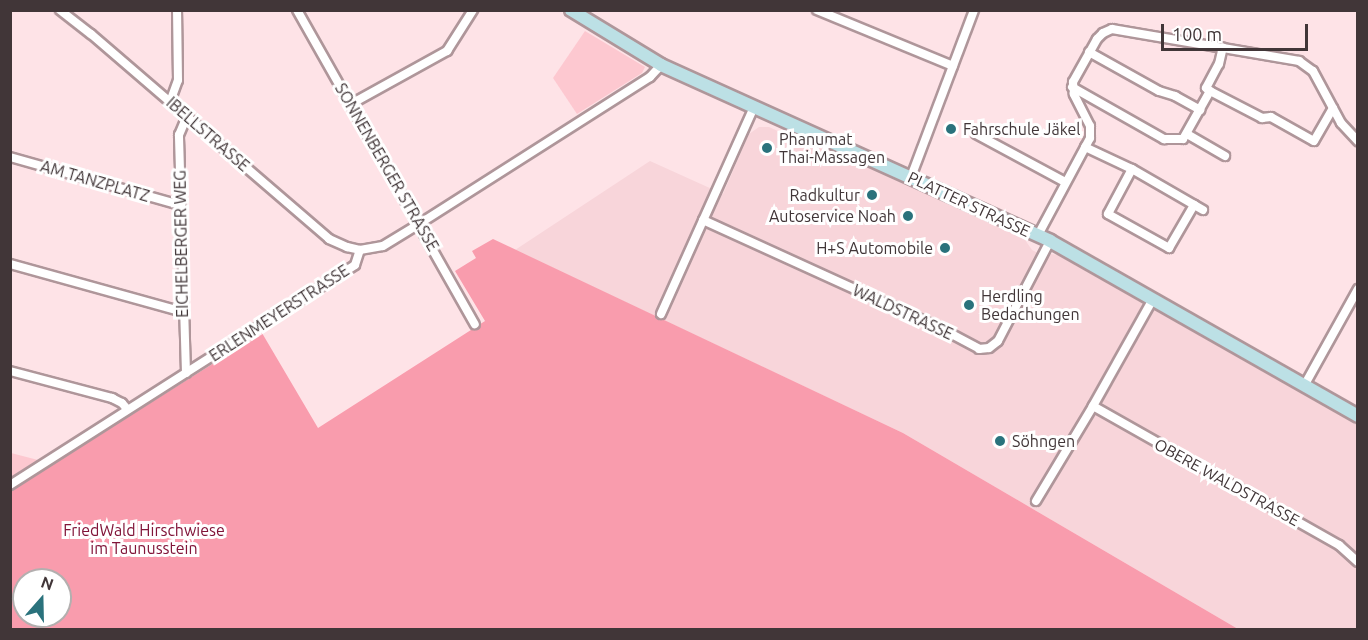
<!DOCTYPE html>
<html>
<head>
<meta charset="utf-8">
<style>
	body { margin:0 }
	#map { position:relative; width:1368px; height:640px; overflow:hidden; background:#fee3e7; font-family:Ubuntu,sans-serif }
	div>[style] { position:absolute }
	.built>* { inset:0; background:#f8d5da }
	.green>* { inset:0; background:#fdc8d0 }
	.forest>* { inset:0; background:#f99cad }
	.roads { filter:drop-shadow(2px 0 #af969a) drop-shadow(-2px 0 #af969a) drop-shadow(0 2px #af969a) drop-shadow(0 -2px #af969a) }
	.street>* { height:8px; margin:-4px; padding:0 4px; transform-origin:4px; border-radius:4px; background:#fff }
	.secondary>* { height:12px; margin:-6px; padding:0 6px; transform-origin:6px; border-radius:6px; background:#bce0e5 }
	.dots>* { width:16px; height:16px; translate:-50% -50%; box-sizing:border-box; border:3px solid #fff; border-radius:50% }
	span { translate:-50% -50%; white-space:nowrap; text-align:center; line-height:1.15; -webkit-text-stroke:6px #fff; paint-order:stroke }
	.poi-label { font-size:16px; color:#413638 }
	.left { translate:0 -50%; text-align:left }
	.right { translate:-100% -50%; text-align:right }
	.street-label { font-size:16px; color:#413638 }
	.park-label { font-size:16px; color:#811539 }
	.frame { position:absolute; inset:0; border:12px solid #413638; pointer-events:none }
	.north { position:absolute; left:12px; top:568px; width:60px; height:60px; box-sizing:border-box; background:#fff; border:2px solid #b3afaf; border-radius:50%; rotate:20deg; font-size:16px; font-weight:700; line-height:24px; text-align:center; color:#413638 }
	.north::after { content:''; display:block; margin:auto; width:21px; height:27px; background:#2a727c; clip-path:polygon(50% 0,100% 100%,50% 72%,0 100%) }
	.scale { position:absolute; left:1161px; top:24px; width:147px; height:27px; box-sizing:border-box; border:3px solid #413638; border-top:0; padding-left:8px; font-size:18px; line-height:21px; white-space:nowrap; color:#413638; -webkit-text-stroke:4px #fff; paint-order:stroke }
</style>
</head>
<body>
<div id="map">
	<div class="built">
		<div style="clip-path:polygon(759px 127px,769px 127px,806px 144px,860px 161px,1021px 234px,1032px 250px,1048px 258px,1051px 254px,1059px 255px,1357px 424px,1357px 629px,1238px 629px,903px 433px,515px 250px,650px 161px,723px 194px,749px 134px)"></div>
	</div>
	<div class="green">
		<div style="clip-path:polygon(585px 31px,645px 67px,642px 73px,577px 114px,553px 78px)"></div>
		<div style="clip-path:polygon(10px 453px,11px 453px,38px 460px,11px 477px)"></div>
	</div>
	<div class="forest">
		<div style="clip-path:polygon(evenodd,493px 239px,903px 433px,1238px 629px,11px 630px,11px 490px,262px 333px,318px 428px,485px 321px,455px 271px,476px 258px,472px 251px,493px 239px,24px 580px,60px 580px,60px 616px,24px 616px,24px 580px)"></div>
	</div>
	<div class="roads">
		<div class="street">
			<div style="left:60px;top:10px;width:39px;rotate:38deg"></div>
			<div style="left:91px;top:34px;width:314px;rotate:40.7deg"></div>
			<div style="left:329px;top:239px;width:20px;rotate:24deg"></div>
			<div style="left:347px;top:247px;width:13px;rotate:13deg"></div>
			<div style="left:360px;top:250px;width:23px;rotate:-10deg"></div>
			<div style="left:383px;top:246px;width:42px;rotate:-31.4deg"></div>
			<div style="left:419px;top:224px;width:274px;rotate:-32.5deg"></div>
			<div style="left:650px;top:77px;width:16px;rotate:-47deg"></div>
			<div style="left:297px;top:10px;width:361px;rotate:60.5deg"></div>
			<div style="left:817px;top:10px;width:147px;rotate:22.4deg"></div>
			<div style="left:1089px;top:52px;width:80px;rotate:29.1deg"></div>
			<div style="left:1159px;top:91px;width:17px;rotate:17deg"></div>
			<div style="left:1175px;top:96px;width:29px;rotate:29deg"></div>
			<div style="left:1072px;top:87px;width:106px;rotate:29.5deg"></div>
			<div style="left:1164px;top:139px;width:19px"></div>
			<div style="left:1183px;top:139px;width:55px;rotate:-60.6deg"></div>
			<div style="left:1210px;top:91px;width:5px;rotate:-143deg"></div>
			<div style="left:1206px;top:88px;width:27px;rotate:-62deg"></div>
			<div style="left:1219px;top:64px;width:17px;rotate:-77deg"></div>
			<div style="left:1210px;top:91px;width:59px;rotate:27.4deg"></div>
			<div style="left:1262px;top:118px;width:9px;rotate:-6deg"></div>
			<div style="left:1271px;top:117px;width:49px;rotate:29.2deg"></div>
			<div style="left:1314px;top:141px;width:38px;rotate:-60deg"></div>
			<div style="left:170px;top:102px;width:23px;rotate:-70deg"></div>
			<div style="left:178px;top:80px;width:70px;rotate:-90.8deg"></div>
			<div style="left:351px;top:104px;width:110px;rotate:-28.9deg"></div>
			<div style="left:447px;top:51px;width:49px;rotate:-57.6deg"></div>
			<div style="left:976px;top:134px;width:101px;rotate:28.3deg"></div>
			<div style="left:1187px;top:134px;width:44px;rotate:30.1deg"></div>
			<div style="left:1085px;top:147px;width:52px;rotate:25.1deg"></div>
			<div style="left:1132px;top:169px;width:82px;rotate:30deg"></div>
			<div style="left:10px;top:157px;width:177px;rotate:15.8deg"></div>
			<div style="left:1132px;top:169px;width:51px;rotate:118.1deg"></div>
			<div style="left:1108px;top:214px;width:70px;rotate:29.1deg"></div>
			<div style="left:1169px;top:248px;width:50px;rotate:-59.8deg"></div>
			<div style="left:911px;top:177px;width:178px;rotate:-69.3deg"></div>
			<div style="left:703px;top:220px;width:265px;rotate:24.5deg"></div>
			<div style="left:944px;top:330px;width:40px;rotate:28deg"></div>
			<div style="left:979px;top:349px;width:10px;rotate:-6deg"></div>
			<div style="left:989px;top:348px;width:11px;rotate:-38deg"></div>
			<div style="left:998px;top:341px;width:113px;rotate:-62.5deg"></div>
			<div style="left:1038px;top:235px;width:110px;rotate:-61.8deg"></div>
			<div style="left:1090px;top:138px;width:12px;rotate:-90deg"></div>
			<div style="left:1090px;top:126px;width:36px;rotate:-117deg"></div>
			<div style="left:1074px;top:94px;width:12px;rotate:-95deg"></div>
			<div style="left:1073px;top:82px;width:49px;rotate:-60.8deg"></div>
			<div style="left:1097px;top:39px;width:8px;rotate:-45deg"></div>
			<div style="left:1103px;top:33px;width:10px;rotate:-24deg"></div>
			<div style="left:1112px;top:29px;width:190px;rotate:9.7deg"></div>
			<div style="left:1299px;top:61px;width:17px;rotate:36deg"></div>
			<div style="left:1313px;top:71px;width:59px;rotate:61.7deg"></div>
			<div style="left:1341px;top:123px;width:25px;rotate:47deg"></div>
			<div style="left:10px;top:264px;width:180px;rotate:15.5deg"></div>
			<div style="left:1153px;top:299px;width:123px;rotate:119.3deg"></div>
			<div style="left:1093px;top:406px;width:283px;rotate:29.5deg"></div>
			<div style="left:1339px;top:545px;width:25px;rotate:42deg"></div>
			<div style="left:661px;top:314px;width:227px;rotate:-65.8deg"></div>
			<div style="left:10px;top:371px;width:106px;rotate:14.8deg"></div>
			<div style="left:112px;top:398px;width:11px;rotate:27deg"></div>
			<div style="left:122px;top:403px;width:8px;rotate:50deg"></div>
			<div style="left:186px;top:373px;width:238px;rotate:-91.7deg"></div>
			<div style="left:179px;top:135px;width:21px;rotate:-67deg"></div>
			<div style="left:1304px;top:386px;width:111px;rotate:-60.9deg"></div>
			<div style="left:10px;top:485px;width:409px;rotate:-32.5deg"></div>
			<div style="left:355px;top:265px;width:16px;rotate:-72deg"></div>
			<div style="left:1036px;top:501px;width:111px;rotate:-59deg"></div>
		</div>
		<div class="secondary">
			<div style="left:571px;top:10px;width:105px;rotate:31.4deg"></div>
			<div style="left:661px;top:65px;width:427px;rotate:24.3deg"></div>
			<div style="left:1050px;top:241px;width:354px;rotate:29.6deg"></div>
		</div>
	</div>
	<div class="dots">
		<div style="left:951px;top:129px;background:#2a727c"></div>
		<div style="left:767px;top:148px;background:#2a727c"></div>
		<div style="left:872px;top:195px;background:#2a727c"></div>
		<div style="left:908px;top:216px;background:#2a727c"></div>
		<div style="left:945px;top:248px;background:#2a727c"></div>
		<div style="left:969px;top:305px;background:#2a727c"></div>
		<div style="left:1000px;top:441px;background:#2a727c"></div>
	</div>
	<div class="poi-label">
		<span class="left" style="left:963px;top:129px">Fahrschule Jäkel</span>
		<span class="left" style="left:779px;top:148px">Phanumat<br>Thai-Massagen</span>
		<span class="right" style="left:860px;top:195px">Radkultur</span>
		<span class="right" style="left:896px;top:216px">Autoservice Noah</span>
		<span class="right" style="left:933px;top:248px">H+S Automobile</span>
		<span class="left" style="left:981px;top:305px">Herdling<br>Bedachungen</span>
		<span class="left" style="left:1012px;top:441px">Söhngen</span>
	</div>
	<div class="street-label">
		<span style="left:208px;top:134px;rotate:41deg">IBELLSTRASSE</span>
		<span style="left:387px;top:167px;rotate:60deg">SONNENBERGER STRASSE</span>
		<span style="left:95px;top:181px;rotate:16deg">AM TANZPLATZ</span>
		<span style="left:969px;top:204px;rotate:25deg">PLATTER STRASSE</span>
		<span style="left:181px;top:244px;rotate:-91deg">EICHELBERGER WEG</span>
		<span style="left:903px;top:312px;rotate:25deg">WALDSTRASSE</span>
		<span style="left:279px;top:313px;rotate:-33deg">ERLENMEYERSTRASSE</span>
		<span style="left:1227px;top:482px;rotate:29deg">OBERE WALDSTRASSE</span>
	</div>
	<div class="park-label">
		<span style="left:144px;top:539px">FriedWald Hirschwiese<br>im Taunusstein</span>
	</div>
	<div class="frame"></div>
	<div class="north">N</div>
	<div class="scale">100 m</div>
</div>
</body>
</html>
